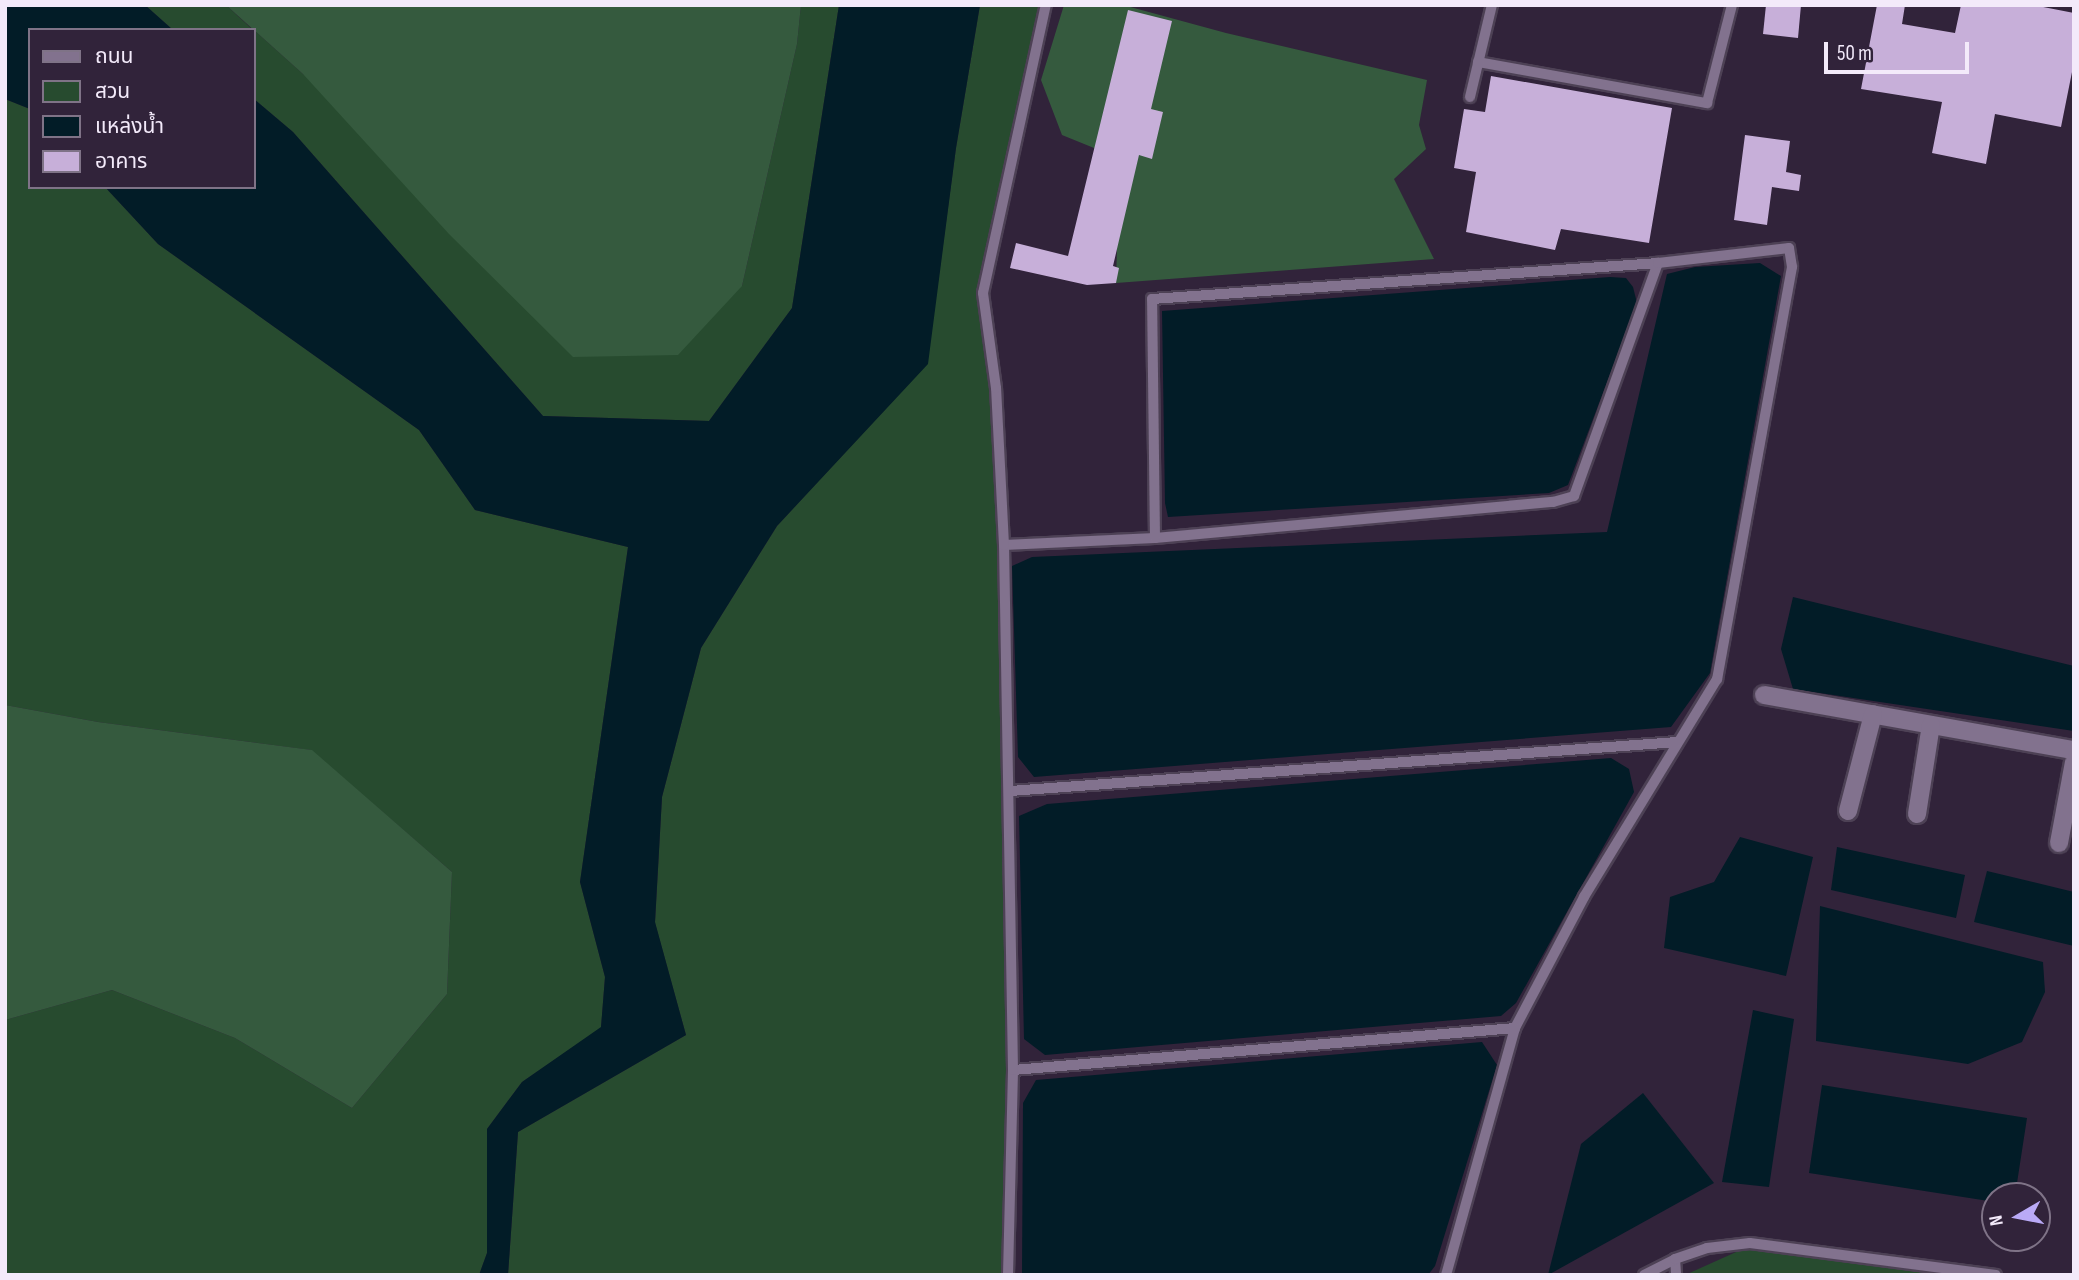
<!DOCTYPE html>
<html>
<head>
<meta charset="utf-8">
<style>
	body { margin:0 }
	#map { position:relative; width:2079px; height:1280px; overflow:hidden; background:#31233a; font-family:"Sofia Sans Condensed","Noto Sans Thai",sans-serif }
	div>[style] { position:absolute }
	.green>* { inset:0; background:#274b2f }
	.forest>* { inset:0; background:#355a3e }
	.water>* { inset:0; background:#021c27 }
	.building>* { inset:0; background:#c7afd9 }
	.roads { filter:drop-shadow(2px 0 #4d4155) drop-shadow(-2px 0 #4d4155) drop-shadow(0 2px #4d4155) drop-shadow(0 -2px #4d4155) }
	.lane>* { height:10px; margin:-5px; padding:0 5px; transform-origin:5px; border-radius:5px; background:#82728e }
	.street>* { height:18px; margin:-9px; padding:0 9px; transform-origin:9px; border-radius:9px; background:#82728e }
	span { translate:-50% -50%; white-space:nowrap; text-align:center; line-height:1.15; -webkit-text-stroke:7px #31233a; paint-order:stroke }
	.frame { position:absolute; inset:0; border:7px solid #f3eafa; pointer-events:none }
	.legend { position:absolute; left:28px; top:28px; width:228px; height:161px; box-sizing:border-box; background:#31233a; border:2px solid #7f7387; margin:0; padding:9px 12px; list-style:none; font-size:21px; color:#f3eafa }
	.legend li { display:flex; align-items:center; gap:14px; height:35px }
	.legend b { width:35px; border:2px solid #7f7387 }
	.north { position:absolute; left:1981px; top:1182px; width:70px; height:70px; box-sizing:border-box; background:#31233a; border:2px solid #7f7387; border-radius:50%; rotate:260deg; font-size:19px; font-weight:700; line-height:28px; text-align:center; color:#f3eafa }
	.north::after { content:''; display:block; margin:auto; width:24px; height:32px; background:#baaaf7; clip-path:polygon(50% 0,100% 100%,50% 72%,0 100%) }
	.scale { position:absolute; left:1824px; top:42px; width:145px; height:32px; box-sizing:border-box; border:4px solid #f3eafa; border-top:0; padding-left:9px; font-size:21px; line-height:24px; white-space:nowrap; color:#f3eafa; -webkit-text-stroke:5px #31233a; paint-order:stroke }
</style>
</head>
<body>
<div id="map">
	<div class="green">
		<div style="clip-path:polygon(145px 5px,226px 5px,253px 30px,173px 30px)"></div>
		<div style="clip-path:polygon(801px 5px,839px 5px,792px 308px,709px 421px,543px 416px,293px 132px,254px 99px,254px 30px,303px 74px,742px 286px,797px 44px)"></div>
		<div style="clip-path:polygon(980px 5px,1049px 5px,983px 293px,996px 388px,1010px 791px,1008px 1275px,508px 1275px,518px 1132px,686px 1035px,655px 923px,662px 797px,701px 648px,777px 526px,927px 364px,956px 148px)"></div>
		<div style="clip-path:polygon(5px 99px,30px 109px,30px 187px,105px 187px,158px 244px,419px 430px,475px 510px,628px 547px,580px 882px,605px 977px,601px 1028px,522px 1082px,487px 1129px,487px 1253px,479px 1275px,5px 1275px,5px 1020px,112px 990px,235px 1038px,352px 1108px,447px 994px,452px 872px,311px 750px,98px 722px,5px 705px)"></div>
		<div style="clip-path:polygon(1745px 1248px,1983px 1273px,1685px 1275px)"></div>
	</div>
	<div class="forest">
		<div style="clip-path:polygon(226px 5px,801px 5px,797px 44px,742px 286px,678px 355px,573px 357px,449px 234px,303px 74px)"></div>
		<div style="clip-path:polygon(1064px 5px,1123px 5px,1226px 33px,1427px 80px,1419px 125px,1426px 149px,1394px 179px,1434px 259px,1116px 283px,1117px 247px,1094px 148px,1062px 135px,1041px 80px)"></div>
		<div style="clip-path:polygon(5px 705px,98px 722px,312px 750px,452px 872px,447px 994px,352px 1108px,235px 1038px,112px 990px,5px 1020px)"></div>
	</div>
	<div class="water">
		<div style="clip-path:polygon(5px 5px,145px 5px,173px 30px,30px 30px,30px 109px,5px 99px)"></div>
		<div style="clip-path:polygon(839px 5px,980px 5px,956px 148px,928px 364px,777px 526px,701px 648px,662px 797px,655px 922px,686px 1035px,518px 1132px,508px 1275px,479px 1275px,487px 1253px,487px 1129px,522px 1082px,601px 1027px,605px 977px,580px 882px,628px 547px,475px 510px,419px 430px,158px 244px,105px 187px,254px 187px,254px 99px,293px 132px,543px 416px,709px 421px,792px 308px)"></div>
		<div style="clip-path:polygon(1760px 263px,1781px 276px,1710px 673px,1671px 727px,1034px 777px,1018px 757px,1012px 566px,1032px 557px,1607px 532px,1667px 274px,1695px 267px)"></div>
		<div style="clip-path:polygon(1610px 277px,1626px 278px,1633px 287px,1637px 303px,1568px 485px,1549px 493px,1168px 517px,1165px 503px,1162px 311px)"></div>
		<div style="clip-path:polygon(1793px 597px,2074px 666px,2074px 731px,1793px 689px,1781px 649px)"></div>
		<div style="clip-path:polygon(1611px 758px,1629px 769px,1634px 792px,1516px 1003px,1501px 1016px,1045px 1055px,1024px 1039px,1019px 816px,1047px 804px)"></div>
		<div style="clip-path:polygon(1740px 837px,1813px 857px,1786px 976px,1664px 948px,1670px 897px,1714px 882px)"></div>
		<div style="clip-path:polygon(1837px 847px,1965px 875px,1956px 918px,1831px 890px)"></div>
		<div style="clip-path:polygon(1987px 871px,2074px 892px,2074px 946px,1974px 922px)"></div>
		<div style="clip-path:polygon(1820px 906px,2043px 962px,2045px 992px,2022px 1042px,1968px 1064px,1816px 1041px)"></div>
		<div style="clip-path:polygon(1753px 1010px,1794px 1019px,1769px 1187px,1722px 1182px)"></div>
		<div style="clip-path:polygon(1482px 1042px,1497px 1065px,1435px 1266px,1428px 1275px,1022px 1275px,1023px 1103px,1036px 1080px)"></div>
		<div style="clip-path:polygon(1822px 1085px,2027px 1118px,2015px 1196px,1995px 1196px,1995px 1202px,1809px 1173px)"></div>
		<div style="clip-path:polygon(1643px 1093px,1714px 1183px,1548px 1275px,1581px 1144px)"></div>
	</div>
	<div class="building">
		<div style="clip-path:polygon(1766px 5px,1801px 5px,1798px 38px,1763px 34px)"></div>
		<div style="clip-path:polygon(1877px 5px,1905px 5px,1902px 24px,1955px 33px,1961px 5px,2033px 5px,2074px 13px,2074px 62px,2061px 127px,1995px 114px,1986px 164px,1932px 153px,1942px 102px,1861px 89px)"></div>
		<div style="clip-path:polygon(1128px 10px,1172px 21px,1151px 109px,1163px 112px,1152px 159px,1139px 155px,1113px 266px,1119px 268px,1116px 283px,1087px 285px,1010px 268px,1016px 243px,1068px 256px)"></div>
		<div style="clip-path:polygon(1491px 76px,1672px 108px,1649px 243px,1561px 229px,1555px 250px,1466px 232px,1476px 172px,1454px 168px,1464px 109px,1485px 112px)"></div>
		<div style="clip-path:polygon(1745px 135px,1790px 141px,1786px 172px,1801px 175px,1799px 191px,1772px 187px,1767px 225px,1734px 220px)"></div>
	</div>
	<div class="roads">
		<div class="lane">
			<div style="left:1478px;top:62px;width:233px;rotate:10.2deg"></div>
			<div style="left:1707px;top:103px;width:101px;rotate:-75.7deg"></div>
			<div style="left:1470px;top:97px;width:95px;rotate:-76.6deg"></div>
			<div style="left:1155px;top:538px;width:400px;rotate:-5.2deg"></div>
			<div style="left:1553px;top:502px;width:22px;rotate:-16deg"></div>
			<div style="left:1574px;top:496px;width:248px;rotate:-70.2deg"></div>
			<div style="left:1004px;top:545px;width:151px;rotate:-2.7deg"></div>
			<div style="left:1155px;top:538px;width:239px;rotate:-90.7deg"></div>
			<div style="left:1152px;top:299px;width:507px;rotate:-4.07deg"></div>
			<div style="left:1658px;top:263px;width:132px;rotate:-6.5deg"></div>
			<div style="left:1789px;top:248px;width:19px;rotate:81deg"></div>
			<div style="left:1792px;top:267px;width:419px;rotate:100.3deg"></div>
			<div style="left:1717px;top:679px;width:255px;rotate:121.4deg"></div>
			<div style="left:1584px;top:897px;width:148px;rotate:117.8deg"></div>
			<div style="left:1515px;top:1028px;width:256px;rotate:105.6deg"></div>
			<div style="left:1010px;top:791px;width:669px;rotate:-4.2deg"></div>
			<div style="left:1013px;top:1070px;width:504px;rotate:-4.78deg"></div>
			<div style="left:1675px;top:1259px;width:16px;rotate:86deg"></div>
			<div style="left:1008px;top:1275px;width:205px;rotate:-88.6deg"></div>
			<div style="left:1013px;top:1070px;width:525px;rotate:-90.98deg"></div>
			<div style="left:1004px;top:545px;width:157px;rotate:-92.9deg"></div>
			<div style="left:996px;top:388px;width:96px;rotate:-97.8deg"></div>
			<div style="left:983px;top:293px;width:295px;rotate:-77.7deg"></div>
			<div style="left:1644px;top:1275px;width:35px;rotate:-27deg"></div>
			<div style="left:1675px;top:1259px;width:34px;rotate:-19deg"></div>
			<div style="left:1707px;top:1248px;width:43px;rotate:-6.6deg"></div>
			<div style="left:1750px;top:1243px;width:248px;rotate:7.4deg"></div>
		</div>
		<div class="street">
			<div style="left:1764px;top:695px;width:315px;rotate:10.1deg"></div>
			<div style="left:1848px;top:811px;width:100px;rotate:-75.5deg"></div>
			<div style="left:1917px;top:814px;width:90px;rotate:-81.1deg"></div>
			<div style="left:2059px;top:843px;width:82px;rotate:-79.5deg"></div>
		</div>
	</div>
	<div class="frame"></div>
	<ul class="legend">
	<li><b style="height:9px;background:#82728e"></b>ถนน</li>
	<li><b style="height:19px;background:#274b2f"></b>สวน</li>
	<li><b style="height:19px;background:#021c27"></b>แหล่งน้ำ</li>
	<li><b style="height:19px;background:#c7afd9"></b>อาคาร</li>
	</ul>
	<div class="north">N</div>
	<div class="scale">50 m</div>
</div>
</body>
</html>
